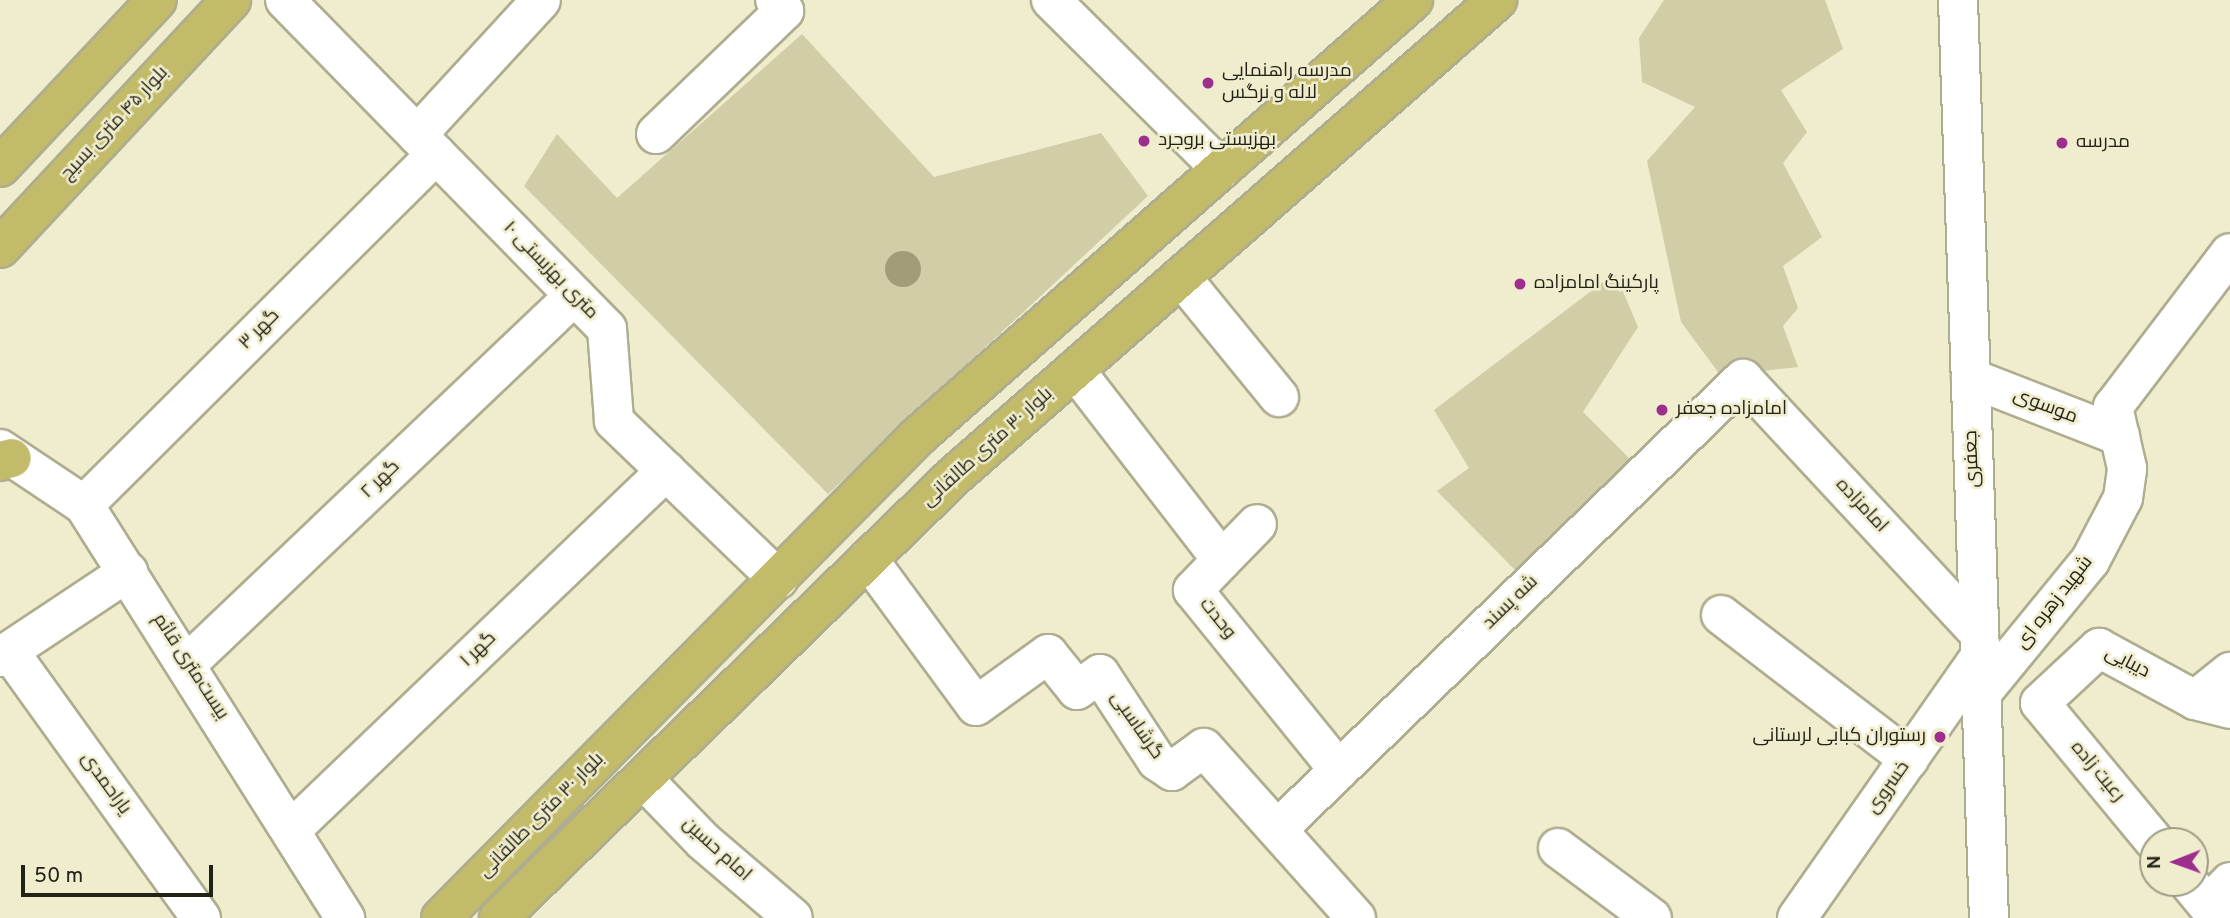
<!DOCTYPE html>
<html>
<head>
<meta charset="utf-8">
<style>
	body { margin:0 }
	#map { position:relative; width:2230px; height:918px; overflow:hidden; background:#f0edce; font-family:Overpass,Cairo,sans-serif }
	div>[style] { position:absolute }
	.green>* { inset:0; background:#d0cda7 }
	.water>* { inset:0; background:#a09d78 }
	.round { border-radius:50% }
	.roads { filter:drop-shadow(2px 0 #afad8f) drop-shadow(-2px 0 #afad8f) drop-shadow(0 2px #afad8f) drop-shadow(0 -2px #afad8f) }
	.minor>* { height:38px; margin:-19px; padding:0 19px; transform-origin:19px; border-radius:19px; background:#fff }
	.major>* { height:38px; margin:-19px; padding:0 19px; transform-origin:19px; border-radius:19px; background:#c2bb6a }
	.dots>* { width:19px; height:19px; translate:-50% -50%; box-sizing:border-box; border:4px solid #f0edce; border-radius:50% }
	span { translate:-50% -50%; white-space:nowrap; text-align:center; line-height:1.15; -webkit-text-stroke:5px #f0edce; paint-order:stroke }
	.poi-label { font-size:19px; color:#232217 }
	.left { translate:0 -50%; text-align:left }
	.right { translate:-100% -50%; text-align:right }
	.street-label { font-size:19px; color:#232217 }
	.north { position:absolute; left:2139px; top:827px; width:70px; height:70px; box-sizing:border-box; background:#f0edce; border:2px solid #9e9c85; border-radius:50%; rotate:269deg; font-size:19px; font-weight:700; line-height:28px; text-align:center; color:#232217 }
	.north::after { content:''; display:block; margin:auto; width:24px; height:32px; background:#9d2e8d; clip-path:polygon(50% 0,100% 100%,50% 72%,0 100%) }
	.scale { position:absolute; left:21px; top:865px; width:192px; height:32px; box-sizing:border-box; border:4px solid #232217; border-top:0; padding-left:9px; font-size:21px; line-height:24px; white-space:nowrap; color:#232217; -webkit-text-stroke:5px #f0edce; paint-order:stroke }
</style>
</head>
<body>
<div id="map">
	<div class="green">
		<div style="clip-path:polygon(1664px 0,1825px 0,1843px 49px,1781px 90px,1807px 132px,1783px 163px,1822px 237px,1783px 266px,1798px 308px,1783px 326px,1798px 367px,1721px 376px,1681px 322px,1647px 161px,1695px 107px,1642px 82px,1639px 38px)"></div>
		<div style="clip-path:polygon(802px 34px,934px 177px,1101px 133px,1148px 196px,828px 494px,524px 186px,557px 134px,617px 198px)"></div>
		<div style="clip-path:polygon(1615px 273px,1638px 327px,1583px 412px,1636px 465px,1522px 577px,1437px 491px,1469px 468px,1434px 410px)"></div>
	</div>
	<div class="water">
		<div class="round" style="left:885px;top:251px;width:36px;height:36px"></div>
	</div>
	<div class="roads">
		<div class="minor">
			<div style="left:285px;top:0;width:460px;rotate:45.6deg"></div>
			<div style="left:607px;top:329px;width:92px;rotate:85.6deg"></div>
			<div style="left:614px;top:421px;width:228px;rotate:43.9deg"></div>
			<div style="left:1051px;top:0;width:240px;rotate:44.8deg"></div>
			<div style="left:1958px;top:0;width:919px;rotate:88.07deg"></div>
			<div style="left:656px;top:134px;width:178px;rotate:-43.9deg"></div>
			<div style="left:784px;top:11px;width:14px;rotate:-129deg"></div>
			<div style="left:417px;top:135px;width:183px;rotate:-47.4deg"></div>
			<div style="left:1181px;top:277px;width:155px;rotate:50.8deg"></div>
			<div style="left:1075px;top:370px;width:240px;rotate:52.3deg"></div>
			<div style="left:1222px;top:560px;width:42px;rotate:134deg"></div>
			<div style="left:1193px;top:590px;width:232px;rotate:51deg"></div>
			<div style="left:1971px;top:378px;width:160px;rotate:21.3deg"></div>
			<div style="left:0;top:449px;width:101px;rotate:33.7deg"></div>
			<div style="left:84px;top:505px;width:489px;rotate:57.7deg"></div>
			<div style="left:84px;top:505px;width:497px;rotate:-44.9deg"></div>
			<div style="left:868px;top:559px;width:182px;rotate:53.7deg"></div>
			<div style="left:976px;top:706px;width:89px;rotate:-35.8deg"></div>
			<div style="left:1048px;top:654px;width:46px;rotate:51.1deg"></div>
			<div style="left:1077px;top:690px;width:28px;rotate:-35deg"></div>
			<div style="left:1100px;top:674px;width:104px;rotate:56.8deg"></div>
			<div style="left:1157px;top:761px;width:18px;rotate:34deg"></div>
			<div style="left:1172px;top:771px;width:39px;rotate:-36deg"></div>
			<div style="left:1204px;top:748px;width:228px;rotate:48.2deg"></div>
			<div style="left:1222px;top:560px;width:50px;rotate:-45.8deg"></div>
			<div style="left:1721px;top:615px;width:237px;rotate:37.5deg"></div>
			<div style="left:9px;top:651px;width:329px;rotate:54.3deg"></div>
			<div style="left:0;top:657px;width:154px;rotate:-33.6deg"></div>
			<div style="left:188px;top:663px;width:533px;rotate:-43.55deg"></div>
			<div style="left:1981px;top:694px;width:172px;rotate:-50.7deg"></div>
			<div style="left:2090px;top:561px;width:71px;rotate:-62.4deg"></div>
			<div style="left:2123px;top:498px;width:30px;rotate:-82deg"></div>
			<div style="left:2127px;top:468px;width:63px;rotate:-102.9deg"></div>
			<div style="left:2113px;top:407px;width:193px;rotate:-52.8deg"></div>
			<div style="left:2195px;top:700px;width:45px;rotate:-38.7deg"></div>
			<div style="left:2040px;top:703px;width:81px;rotate:-43deg"></div>
			<div style="left:2099px;top:648px;width:109px;rotate:28.4deg"></div>
			<div style="left:2195px;top:700px;width:36px;rotate:14deg"></div>
			<div style="left:2040px;top:703px;width:179px;rotate:50.4deg"></div>
			<div style="left:643px;top:779px;width:86px;rotate:45.9deg"></div>
			<div style="left:703px;top:841px;width:118px;rotate:40.5deg"></div>
			<div style="left:1279px;top:828px;width:646px;rotate:-44.06deg"></div>
			<div style="left:1743px;top:379px;width:347px;rotate:47.1deg"></div>
			<div style="left:292px;top:829px;width:518px;rotate:-43.75deg"></div>
			<div style="left:1558px;top:848px;width:117px;rotate:36.7deg"></div>
			<div style="left:2189px;top:883px;width:45px;rotate:50.4deg"></div>
			<div style="left:2208px;top:905px;width:32px;rotate:-46deg"></div>
			<div style="left:1797px;top:918px;width:319px;rotate:-55deg"></div>
		</div>
		<div class="major">
			<div style="left:0;top:167px;width:229px;rotate:-46.8deg"></div>
			<div style="left:0;top:248px;width:339px;rotate:-47deg"></div>
			<div style="left:0;top:461px;width:12px;rotate:-14deg"></div>
			<div style="left:441px;top:918px;width:677px;rotate:-45.3deg"></div>
			<div style="left:917px;top:437px;width:661px;rotate:-41.38deg"></div>
			<div style="left:499px;top:918px;width:636px;rotate:-44.17deg"></div>
			<div style="left:955px;top:475px;width:721px;rotate:-41.23deg"></div>
		</div>
	</div>
	<div class="dots">
		<div style="left:1208px;top:83px;background:#9d2e8d"></div>
		<div style="left:1144px;top:141px;background:#9d2e8d"></div>
		<div style="left:2062px;top:143px;background:#9d2e8d"></div>
		<div style="left:1520px;top:284px;background:#9d2e8d"></div>
		<div style="left:1662px;top:410px;background:#9d2e8d"></div>
		<div style="left:1940px;top:737px;background:#9d2e8d"></div>
	</div>
	<div class="poi-label">
		<span class="left" style="left:1222px;top:83px">مدرسه راهنمایی<br>لاله و نرگس</span>
		<span class="left" style="left:1158px;top:141px">بهزیستی بروجرد</span>
		<span class="left" style="left:2076px;top:143px">مدرسه</span>
		<span class="left" style="left:1534px;top:284px">پارکینگ امامزاده</span>
		<span class="left" style="left:1676px;top:410px">امامزاده جعفر</span>
		<span class="right" style="left:1926px;top:737px">رستوران کبابی لرستانی</span>
	</div>
	<div class="street-label">
		<span style="left:115px;top:124px;rotate:-47deg">بلوار ۴۵ متری بسیج</span>
		<span style="left:550px;top:271px;rotate:46deg">۱۰ متری بهزیستی</span>
		<span style="left:260px;top:330px;rotate:-45deg">گهر ۳</span>
		<span style="left:2045px;top:407px;rotate:21deg">موسوی</span>
		<span style="left:988px;top:448px;rotate:-42deg">بلوار ۳۰ متری طالقانی</span>
		<span style="left:1973px;top:459px;rotate:-92deg">جعفری</span>
		<span style="left:381px;top:480px;rotate:-44deg">گهر ۲</span>
		<span style="left:1861px;top:506px;rotate:47deg">امامزاده</span>
		<span style="left:1511px;top:603px;rotate:-44deg">شه پسند</span>
		<span style="left:2055px;top:603px;rotate:-52deg">شهید زهره ای</span>
		<span style="left:1217px;top:619px;rotate:51deg">وحدت</span>
		<span style="left:479px;top:650px;rotate:-44deg">گهر ۱</span>
		<span style="left:2127px;top:663px;rotate:27deg">دیبایی</span>
		<span style="left:190px;top:667px;rotate:57deg">بیست‌متری قائم</span>
		<span style="left:1136px;top:726px;rotate:55deg">گرشاسبی</span>
		<span style="left:2097px;top:772px;rotate:50deg">رعیت زاده</span>
		<span style="left:105px;top:784px;rotate:54deg">یاراحمدی</span>
		<span style="left:1889px;top:788px;rotate:-55deg">خسروی</span>
		<span style="left:542px;top:816px;rotate:-45deg">بلوار ۳۰ متری طالقانی</span>
		<span style="left:716px;top:850px;rotate:42deg">امام حسین</span>
	</div>
	<div class="north">N</div>
	<div class="scale">50 m</div>
</div>
</body>
</html>
